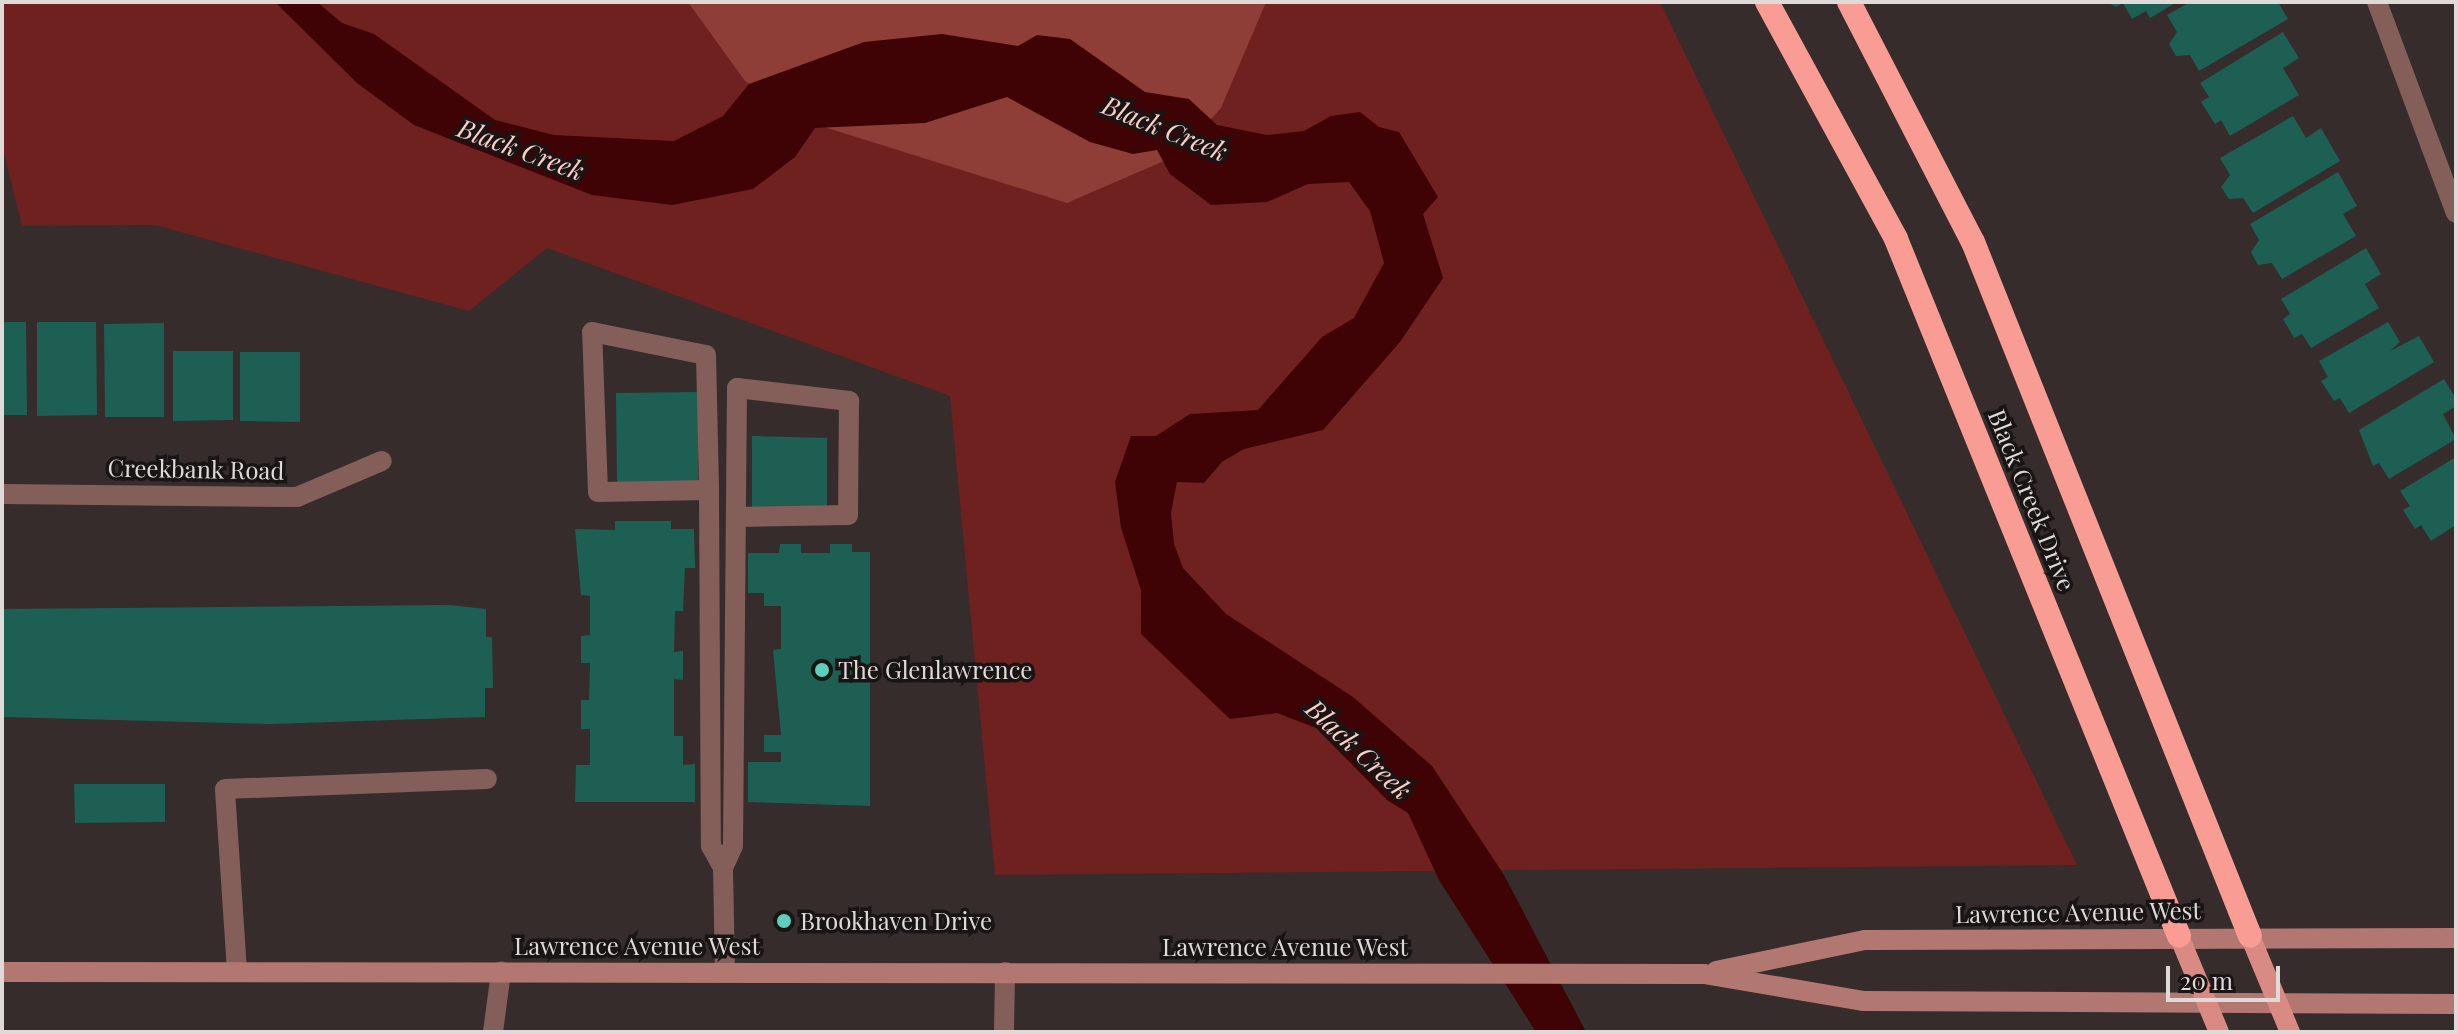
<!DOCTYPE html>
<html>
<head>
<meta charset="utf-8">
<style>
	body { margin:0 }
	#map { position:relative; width:2458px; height:1034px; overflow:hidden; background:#352c2b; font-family:"Playfair Display",serif }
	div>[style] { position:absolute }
	.green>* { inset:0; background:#6f211f }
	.forest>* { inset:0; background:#8f3d37 }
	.water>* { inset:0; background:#3f0305 }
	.building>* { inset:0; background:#1d5f53 }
	.service>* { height:20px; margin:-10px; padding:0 10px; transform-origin:10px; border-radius:10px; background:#845e59 }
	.minor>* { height:20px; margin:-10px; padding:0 10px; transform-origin:10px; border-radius:10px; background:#845e59 }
	.tertiary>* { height:20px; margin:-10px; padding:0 10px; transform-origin:10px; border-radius:10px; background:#845e59 }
	.secondary>* { height:20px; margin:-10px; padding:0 10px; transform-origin:10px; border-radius:10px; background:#b37771 }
	.primary>* { height:20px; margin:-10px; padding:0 10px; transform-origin:10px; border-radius:10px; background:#d88a83 }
	.motorway>* { height:24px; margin:-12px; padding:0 12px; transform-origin:12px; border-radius:12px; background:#f99c93 }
	.dots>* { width:22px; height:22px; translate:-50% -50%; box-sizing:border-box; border:4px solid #191515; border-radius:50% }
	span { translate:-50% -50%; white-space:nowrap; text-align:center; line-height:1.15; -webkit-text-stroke:7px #191515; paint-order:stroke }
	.street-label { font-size:24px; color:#dfd9d8 }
	.poi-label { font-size:24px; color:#dfd9d8 }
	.left { translate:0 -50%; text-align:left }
	.water-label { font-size:26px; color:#fecdc7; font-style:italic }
	.frame { position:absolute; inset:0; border:4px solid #dfd9d8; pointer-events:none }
	.scale { position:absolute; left:2166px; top:966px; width:114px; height:36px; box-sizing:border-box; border:4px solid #dfd9d8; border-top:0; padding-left:10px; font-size:24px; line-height:28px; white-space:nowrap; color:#dfd9d8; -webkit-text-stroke:6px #191515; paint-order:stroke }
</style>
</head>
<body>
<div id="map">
	<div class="green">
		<div style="clip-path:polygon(2px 2px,1660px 2px,2077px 865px,995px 875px,950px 396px,547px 248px,469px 311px,155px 225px,22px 226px,2px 146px)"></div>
	</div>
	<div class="forest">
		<div style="clip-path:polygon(688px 2px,1266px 2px,1221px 108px,1180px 154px,1067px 203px,821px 126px,745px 81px)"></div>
	</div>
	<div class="water">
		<div style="clip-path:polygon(275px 2px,317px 2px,342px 23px,374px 34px,495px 120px,554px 135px,674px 141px,723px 116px,749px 84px,864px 42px,942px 34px,1018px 46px,1037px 35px,1070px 39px,1145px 92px,1189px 99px,1217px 125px,1267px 135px,1304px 131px,1331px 116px,1360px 112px,1379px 127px,1399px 132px,1438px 197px,1423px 214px,1443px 278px,1400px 342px,1323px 430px,1244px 449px,1222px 462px,1204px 483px,1177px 482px,1171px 513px,1174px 544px,1183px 568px,1226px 614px,1353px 697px,1432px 766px,1504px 875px,1586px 1032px,1536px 1032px,1439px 880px,1408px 813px,1387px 800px,1316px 728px,1277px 713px,1230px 719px,1141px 634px,1141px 590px,1121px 528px,1115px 482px,1131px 436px,1156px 436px,1190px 414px,1258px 410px,1322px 337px,1354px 318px,1384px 263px,1370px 211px,1349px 182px,1308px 184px,1267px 202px,1211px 205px,1170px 174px,1157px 150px,1133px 154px,1090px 142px,1007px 97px,925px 123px,815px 128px,795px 157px,753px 189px,672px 205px,592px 195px,414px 125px,357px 83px)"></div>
	</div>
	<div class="building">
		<div style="clip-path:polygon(2107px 2px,2177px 2px,2150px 18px,2146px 11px,2132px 19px,2123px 3px,2116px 7px)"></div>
		<div style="clip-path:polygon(2190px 2px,2278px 2px,2288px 19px,2199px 71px,2190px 55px,2176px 56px,2169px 44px,2177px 32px,2167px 15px)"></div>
		<div style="clip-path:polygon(2283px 32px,2299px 58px,2283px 68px,2299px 95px,2230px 136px,2221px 120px,2215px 124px,2201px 102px,2209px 97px,2200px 83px)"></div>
		<div style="clip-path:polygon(2293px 116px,2306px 138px,2321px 128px,2340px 161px,2253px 213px,2243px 198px,2229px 199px,2221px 187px,2230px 175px,2220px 158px)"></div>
		<div style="clip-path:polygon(2338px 172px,2357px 206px,2343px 214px,2356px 236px,2282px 279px,2272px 263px,2258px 265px,2251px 252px,2259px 240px,2250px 224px)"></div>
		<div style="clip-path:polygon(2366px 248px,2381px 274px,2365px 284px,2379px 308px,2311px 348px,2302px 334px,2294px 338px,2283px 319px,2290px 314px,2281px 299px)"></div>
		<div style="clip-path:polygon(2px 322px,26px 322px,27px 415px,2px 415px)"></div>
		<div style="clip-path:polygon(37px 322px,96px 322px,97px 415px,37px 416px)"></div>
		<div style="clip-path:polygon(2388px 322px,2400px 342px,2390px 351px,2419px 336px,2434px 362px,2349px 413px,2340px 398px,2334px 401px,2321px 381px,2328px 377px,2319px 361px)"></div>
		<div style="clip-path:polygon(164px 323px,164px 417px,105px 417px,104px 324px)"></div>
		<div style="clip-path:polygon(173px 351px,233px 351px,233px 420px,173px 421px)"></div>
		<div style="clip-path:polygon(240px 352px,300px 352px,300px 422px,240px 421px)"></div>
		<div style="clip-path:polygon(2444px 379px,2456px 399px,2456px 406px,2443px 414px,2456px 439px,2389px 479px,2379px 463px,2373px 466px,2359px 430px)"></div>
		<div style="clip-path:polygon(698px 392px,698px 487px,617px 488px,616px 393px)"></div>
		<div style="clip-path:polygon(752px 436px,827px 438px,827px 509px,752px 510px)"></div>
		<div style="clip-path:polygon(2456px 457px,2456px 525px,2431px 541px,2421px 525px,2415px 529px,2403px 510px,2410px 506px,2400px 491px)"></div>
		<div style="clip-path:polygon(615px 521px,671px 521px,671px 529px,694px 529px,695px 568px,685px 568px,683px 611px,675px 611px,674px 652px,683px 651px,683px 680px,674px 679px,674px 736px,683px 736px,683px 765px,695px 764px,695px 802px,575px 802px,576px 765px,590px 765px,590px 729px,581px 729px,581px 700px,589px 700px,590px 663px,581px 663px,581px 636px,590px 635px,590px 596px,581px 595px,575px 529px,615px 530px)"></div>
		<div style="clip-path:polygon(780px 544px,801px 544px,801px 553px,830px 553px,830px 544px,852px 544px,852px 552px,870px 552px,870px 806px,748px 802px,748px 762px,781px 762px,781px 752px,764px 752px,764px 735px,781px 735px,773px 650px,781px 649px,781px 606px,764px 606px,764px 593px,748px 593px,748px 553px,779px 553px)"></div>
		<div style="clip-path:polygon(449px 605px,486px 609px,486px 637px,492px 637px,493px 688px,485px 688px,485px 717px,270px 724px,2px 717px,2px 609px)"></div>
		<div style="clip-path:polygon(74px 784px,165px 784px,165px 822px,75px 823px)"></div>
	</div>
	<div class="service">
		<div style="left:709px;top:490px;width:111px;rotate:179deg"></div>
		<div style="left:598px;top:492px;width:160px;rotate:-92.1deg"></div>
		<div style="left:592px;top:332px;width:116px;rotate:11.4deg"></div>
		<div style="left:706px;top:355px;width:135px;rotate:88.7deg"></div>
		<div style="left:709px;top:490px;width:356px;rotate:89.7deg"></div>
		<div style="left:711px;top:846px;width:25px;rotate:61deg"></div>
		<div style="left:237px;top:971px;width:182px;rotate:-93.8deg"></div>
		<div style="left:225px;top:789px;width:262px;rotate:-2.2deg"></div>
		<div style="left:725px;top:972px;width:104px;rotate:-91.1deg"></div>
		<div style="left:723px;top:868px;width:24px;rotate:-66deg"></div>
		<div style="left:733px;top:846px;width:458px;rotate:-89.5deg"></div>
		<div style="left:737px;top:388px;width:113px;rotate:6.6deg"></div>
		<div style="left:849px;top:401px;width:114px;rotate:90.5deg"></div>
		<div style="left:848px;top:515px;width:112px;rotate:179deg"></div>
	</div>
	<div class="minor">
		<div style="left:2377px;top:2px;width:225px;rotate:69.5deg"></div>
		<div style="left:2px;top:494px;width:295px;rotate:0.6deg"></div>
		<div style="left:297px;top:497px;width:92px;rotate:-23deg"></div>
		<div style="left:493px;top:1032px;width:61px;rotate:-82.4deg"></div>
	</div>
	<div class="tertiary">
		<div style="left:1004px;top:1032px;width:60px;rotate:-89deg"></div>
	</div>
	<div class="secondary">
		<div style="left:1716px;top:971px;width:152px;rotate:-11.8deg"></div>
		<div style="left:1865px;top:940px;width:591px;rotate:-0.19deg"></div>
		<div style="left:2px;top:972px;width:1702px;rotate:0.07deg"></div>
		<div style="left:1704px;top:974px;width:161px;rotate:9.6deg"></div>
		<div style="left:1863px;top:1001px;width:593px;rotate:0.29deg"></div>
	</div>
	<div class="primary">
		<div style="left:2179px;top:936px;width:104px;rotate:67.4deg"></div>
		<div style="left:2250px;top:936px;width:104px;rotate:67.4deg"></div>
	</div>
	<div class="motorway">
		<div style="left:1767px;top:2px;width:270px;rotate:61.4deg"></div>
		<div style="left:1896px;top:239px;width:752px;rotate:67.9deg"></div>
		<div style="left:1849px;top:2px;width:270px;rotate:62.7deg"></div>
		<div style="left:1973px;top:242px;width:747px;rotate:68.24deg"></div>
	</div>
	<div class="dots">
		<div style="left:822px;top:670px;background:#5dceb9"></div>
		<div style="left:784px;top:921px;background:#5dceb9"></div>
	</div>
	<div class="street-label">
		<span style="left:196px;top:469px;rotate:1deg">Creekbank Road</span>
		<span style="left:2032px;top:500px;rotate:68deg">Black Creek Drive</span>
		<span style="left:2078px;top:912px;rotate:-1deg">Lawrence Avenue West</span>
		<span style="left:637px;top:946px">Lawrence Avenue West</span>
		<span style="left:1285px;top:947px">Lawrence Avenue West</span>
	</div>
	<div class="poi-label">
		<span class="left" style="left:838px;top:670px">The Glenlawrence</span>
		<span class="left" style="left:800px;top:921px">Brookhaven Drive</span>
	</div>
	<div class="water-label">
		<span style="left:1165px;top:128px;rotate:22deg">Black Creek</span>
		<span style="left:521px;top:149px;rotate:20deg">Black Creek</span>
		<span style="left:1359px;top:749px;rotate:43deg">Black Creek</span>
	</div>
	<div class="frame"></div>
	<div class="scale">20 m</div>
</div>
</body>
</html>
